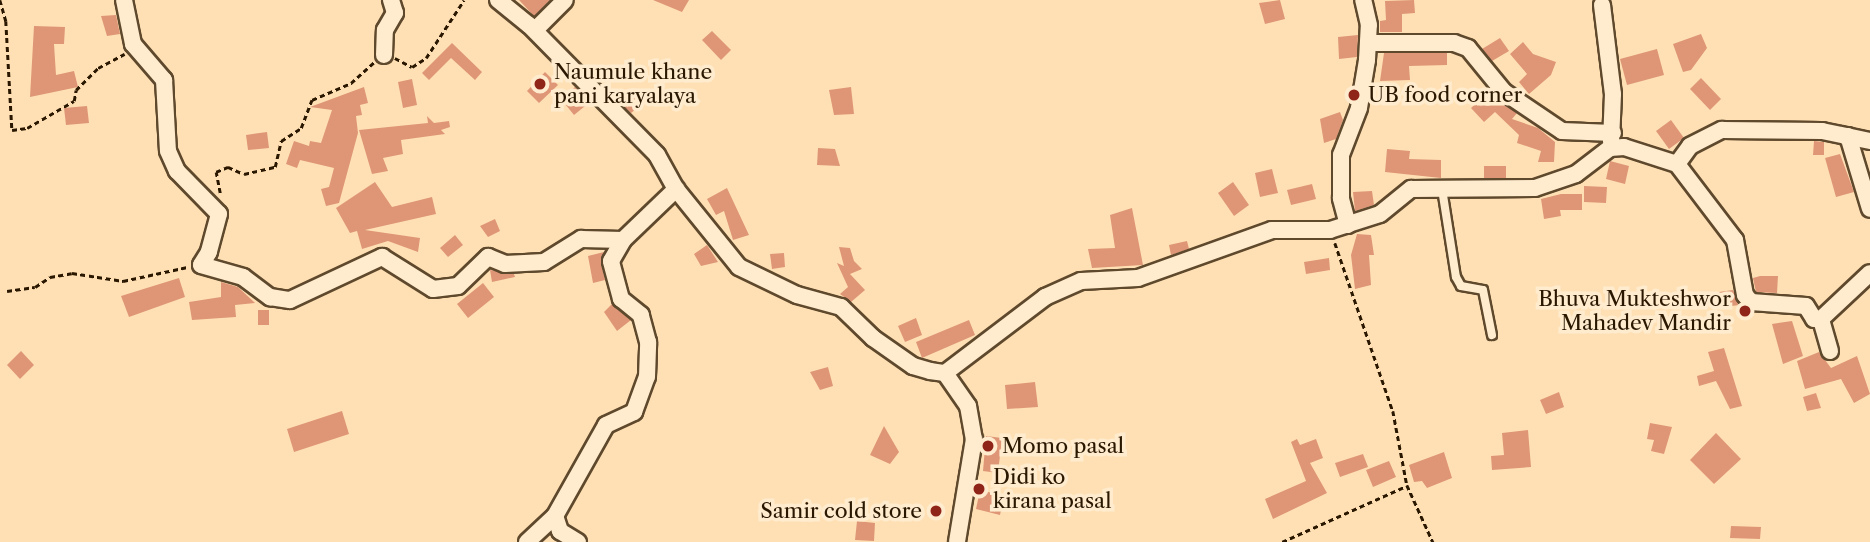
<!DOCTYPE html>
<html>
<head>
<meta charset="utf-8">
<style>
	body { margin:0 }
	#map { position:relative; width:1870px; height:542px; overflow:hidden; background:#ffe0b4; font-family:"Libre Caslon Text",serif }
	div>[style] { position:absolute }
	.building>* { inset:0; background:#de9677 }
	.path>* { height:2.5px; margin-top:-1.25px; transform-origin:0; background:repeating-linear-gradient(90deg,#2a1700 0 5px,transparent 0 8.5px) }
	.roads { filter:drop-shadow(2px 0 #5f492d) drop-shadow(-2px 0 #5f492d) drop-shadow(0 2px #5f492d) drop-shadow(0 -2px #5f492d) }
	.service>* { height:8px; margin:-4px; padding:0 4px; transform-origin:4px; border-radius:4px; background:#ffebce }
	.minor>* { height:16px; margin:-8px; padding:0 8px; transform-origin:8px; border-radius:8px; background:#ffebce }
	.dots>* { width:19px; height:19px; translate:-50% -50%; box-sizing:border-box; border:4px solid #ffebce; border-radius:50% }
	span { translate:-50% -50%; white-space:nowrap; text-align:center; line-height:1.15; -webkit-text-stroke:7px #ffebce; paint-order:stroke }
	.poi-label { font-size:21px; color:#2a1700 }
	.left { translate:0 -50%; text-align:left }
	.right { translate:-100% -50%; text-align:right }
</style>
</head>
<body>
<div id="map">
	<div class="building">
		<div style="clip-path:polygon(519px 0,550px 0,534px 16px)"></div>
		<div style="clip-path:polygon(653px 0,689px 0,682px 12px)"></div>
		<div style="clip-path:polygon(1280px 0,1285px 19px,1265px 24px,1259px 3px)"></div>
		<div style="clip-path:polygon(1414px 0,1415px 13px,1402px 14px,1402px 32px,1380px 32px,1380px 21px,1386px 20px,1385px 1px)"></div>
		<div style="clip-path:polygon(116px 15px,120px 34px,107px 36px,101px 16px)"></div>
		<div style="clip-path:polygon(34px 26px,65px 27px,64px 44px,54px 44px,56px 75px,74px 71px,78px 87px,30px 97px)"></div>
		<div style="clip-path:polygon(712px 31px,731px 50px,721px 60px,702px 40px)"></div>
		<div style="clip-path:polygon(1701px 34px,1707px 48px,1691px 70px,1683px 72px,1673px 44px)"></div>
		<div style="clip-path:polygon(1358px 35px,1357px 57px,1339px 59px,1338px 37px)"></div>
		<div style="clip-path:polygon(1500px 38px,1509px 51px,1492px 61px,1482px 49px)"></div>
		<div style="clip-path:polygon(1523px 42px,1533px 54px,1556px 62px,1551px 75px,1529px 94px,1519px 82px,1527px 74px,1510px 54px)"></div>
		<div style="clip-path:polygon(452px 43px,482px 72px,475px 80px,451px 58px,429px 80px,422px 73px)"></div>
		<div style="clip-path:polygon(1657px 49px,1664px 75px,1627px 85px,1620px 59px)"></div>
		<div style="clip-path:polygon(1384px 53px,1447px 53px,1447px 65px,1409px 66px,1410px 80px,1380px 81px)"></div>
		<div style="clip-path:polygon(545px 72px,558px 85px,539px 103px,527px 91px)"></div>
		<div style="clip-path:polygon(1701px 78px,1721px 99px,1710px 110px,1690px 89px)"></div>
		<div style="clip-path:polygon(412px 79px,417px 105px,403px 108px,398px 82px)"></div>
		<div style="clip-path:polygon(364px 87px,368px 103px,360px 105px,362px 115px,356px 116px,358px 133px,339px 203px,326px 206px,321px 189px,329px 187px,334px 168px,300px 160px,297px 168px,286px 164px,294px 141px,309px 146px,310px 141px,321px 143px,332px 110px,310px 107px)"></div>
		<div style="clip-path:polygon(575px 87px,590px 102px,574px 115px,561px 99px)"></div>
		<div style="clip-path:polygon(851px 87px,854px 114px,834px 115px,829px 90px)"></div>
		<div style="clip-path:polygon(1490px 91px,1517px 113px,1512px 119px,1538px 128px,1555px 142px,1554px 162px,1538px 162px,1541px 151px,1517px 143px,1519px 135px,1495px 112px,1484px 122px,1471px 108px)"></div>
		<div style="clip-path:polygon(640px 93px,646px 101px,631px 113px,623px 106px)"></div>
		<div style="clip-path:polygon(87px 106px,89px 123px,66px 125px,64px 108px)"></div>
		<div style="clip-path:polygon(1340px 112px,1343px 120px,1336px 139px,1324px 143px,1320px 119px)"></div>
		<div style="clip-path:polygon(427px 116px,434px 123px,449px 121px,450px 127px,441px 130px,445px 134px,401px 140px,403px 154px,383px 158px,388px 171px,372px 174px,359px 130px,428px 123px)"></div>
		<div style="clip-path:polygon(1671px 120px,1684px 138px,1669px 149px,1656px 131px)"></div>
		<div style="clip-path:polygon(267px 132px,269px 148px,248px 150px,246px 135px)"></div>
		<div style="clip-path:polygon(1814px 141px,1824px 142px,1824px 155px,1813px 155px)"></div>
		<div style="clip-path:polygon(818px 148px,835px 149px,840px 166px,817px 165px)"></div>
		<div style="clip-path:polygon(1387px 149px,1410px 151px,1409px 159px,1441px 160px,1441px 178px,1385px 172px)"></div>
		<div style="clip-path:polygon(1840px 154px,1854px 192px,1836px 197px,1825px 158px)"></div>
		<div style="clip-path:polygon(1610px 161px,1629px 166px,1625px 184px,1606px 179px)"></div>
		<div style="clip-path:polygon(1484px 166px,1506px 166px,1506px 178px,1484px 178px)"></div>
		<div style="clip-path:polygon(1272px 169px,1278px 193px,1260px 197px,1255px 173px)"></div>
		<div style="clip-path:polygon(375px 182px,392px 207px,432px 197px,436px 214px,365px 230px,420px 238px,418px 252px,388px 241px,362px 249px,357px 231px,350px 233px,336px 208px)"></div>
		<div style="clip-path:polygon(1233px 182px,1249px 205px,1234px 216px,1218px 193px)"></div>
		<div style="clip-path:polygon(1312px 184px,1316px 199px,1291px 205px,1287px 190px)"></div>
		<div style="clip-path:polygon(1584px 186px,1607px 187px,1606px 203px,1584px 202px)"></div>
		<div style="clip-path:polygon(727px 188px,749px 235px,733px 240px,724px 211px,716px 215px,707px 199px)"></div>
		<div style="clip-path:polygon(1372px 191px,1374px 205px,1355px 211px,1353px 192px)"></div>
		<div style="clip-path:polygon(1561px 194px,1582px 194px,1582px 210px,1560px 210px,1561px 216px,1544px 219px,1541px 199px)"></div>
		<div style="clip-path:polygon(1132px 208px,1143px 265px,1092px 268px,1088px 249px,1115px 248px,1110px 215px)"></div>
		<div style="clip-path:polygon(495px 219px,500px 231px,488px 237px,480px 226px)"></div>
		<div style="clip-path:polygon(1357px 234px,1371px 235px,1374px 255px,1369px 255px,1371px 285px,1355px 289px,1351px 255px)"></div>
		<div style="clip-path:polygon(455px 235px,463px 245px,448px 257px,440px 248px)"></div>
		<div style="clip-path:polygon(1187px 241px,1189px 249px,1171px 255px,1169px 245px)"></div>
		<div style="clip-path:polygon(707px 245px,718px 262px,701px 266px,694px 254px)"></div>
		<div style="clip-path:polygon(839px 247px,850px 248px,854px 261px,862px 269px,850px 274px,865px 290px,851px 302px,840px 294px,848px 287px,837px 263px,844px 266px)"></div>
		<div style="clip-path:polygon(604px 252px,601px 263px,605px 280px,593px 283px,588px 256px)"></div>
		<div style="clip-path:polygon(784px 253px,785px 267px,772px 269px,770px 254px)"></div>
		<div style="clip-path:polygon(1329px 258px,1330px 270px,1306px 274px,1304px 262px)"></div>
		<div style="clip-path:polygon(490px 270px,514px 274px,515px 277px,492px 282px)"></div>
		<div style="clip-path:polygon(1760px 276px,1778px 276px,1777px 293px,1756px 292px,1753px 278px)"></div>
		<div style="clip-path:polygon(179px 278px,185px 297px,129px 317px,121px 296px)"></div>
		<div style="clip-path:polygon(221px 282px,238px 287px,255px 303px,235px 305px,236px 317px,192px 320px,189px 302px,221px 297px)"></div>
		<div style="clip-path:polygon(483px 283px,494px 297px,468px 318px,457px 304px)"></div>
		<div style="clip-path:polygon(1733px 290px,1740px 305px,1713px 308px,1712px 293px)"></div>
		<div style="clip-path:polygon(612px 304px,631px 320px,617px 331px,604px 312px)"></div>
		<div style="clip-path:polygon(258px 310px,269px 310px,269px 325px,258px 325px)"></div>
		<div style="clip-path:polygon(916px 318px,922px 335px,905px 342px,898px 326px)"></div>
		<div style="clip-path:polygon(969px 320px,975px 335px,922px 358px,916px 342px)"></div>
		<div style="clip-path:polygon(1792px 321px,1803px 356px,1783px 364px,1772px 324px)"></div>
		<div style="clip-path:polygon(1724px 348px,1742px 406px,1730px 409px,1716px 381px,1699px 386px,1697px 376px,1714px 371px,1708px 352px)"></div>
		<div style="clip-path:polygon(21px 351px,34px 365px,20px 379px,7px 365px)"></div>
		<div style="clip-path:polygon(1819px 352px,1831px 368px,1857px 356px,1870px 394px,1854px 403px,1841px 379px,1805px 389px,1797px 361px)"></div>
		<div style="clip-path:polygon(828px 367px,833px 386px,820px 390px,810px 372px)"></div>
		<div style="clip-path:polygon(1035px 382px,1038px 407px,1007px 409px,1005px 385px)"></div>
		<div style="clip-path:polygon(1559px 392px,1564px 407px,1546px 414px,1540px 400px)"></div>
		<div style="clip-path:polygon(1816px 393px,1821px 408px,1807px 411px,1803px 397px)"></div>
		<div style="clip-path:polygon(342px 411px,349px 434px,294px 452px,287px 429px)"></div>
		<div style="clip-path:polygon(1650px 423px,1672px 427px,1664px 454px,1651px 451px,1654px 440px,1647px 439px)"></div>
		<div style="clip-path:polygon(884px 426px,899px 452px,890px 464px,870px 455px)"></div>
		<div style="clip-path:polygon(1528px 430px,1531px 467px,1492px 470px,1491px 456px,1504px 455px,1502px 433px)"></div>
		<div style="clip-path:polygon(1716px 433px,1741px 459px,1714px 484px,1690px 460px)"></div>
		<div style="clip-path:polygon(986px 436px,1002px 438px,998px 473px,983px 471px)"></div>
		<div style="clip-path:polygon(1297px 439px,1300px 445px,1316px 439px,1323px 458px,1310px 463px,1327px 493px,1273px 519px,1265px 499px,1306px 481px,1291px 442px)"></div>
		<div style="clip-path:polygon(1444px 452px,1452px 478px,1427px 488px,1422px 481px,1414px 482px,1409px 465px)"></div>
		<div style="clip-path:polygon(1363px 454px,1368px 467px,1340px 477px,1335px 463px)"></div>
		<div style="clip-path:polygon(1389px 461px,1396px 477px,1373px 487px,1366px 470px)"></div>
		<div style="clip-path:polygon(980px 490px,1004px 496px,1000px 515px,976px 509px)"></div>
		<div style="clip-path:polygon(857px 521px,875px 523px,874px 541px,855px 540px)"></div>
		<div style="clip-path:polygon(1731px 526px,1761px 527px,1760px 539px,1730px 538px)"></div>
	</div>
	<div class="path">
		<div style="left:0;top:0;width:22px;rotate:74deg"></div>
		<div style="left:6px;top:21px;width:109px;rotate:86.8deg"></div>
		<div style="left:12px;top:130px;width:15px;rotate:-8deg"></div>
		<div style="left:27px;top:128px;width:54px;rotate:-29.9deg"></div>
		<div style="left:74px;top:101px;width:11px;rotate:-80deg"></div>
		<div style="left:76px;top:90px;width:31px;rotate:-45deg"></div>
		<div style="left:98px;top:68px;width:30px;rotate:-28deg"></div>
		<div style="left:395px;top:58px;width:19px;rotate:28deg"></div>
		<div style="left:412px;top:67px;width:17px;rotate:-33deg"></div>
		<div style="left:426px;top:58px;width:69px;rotate:-56.8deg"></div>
		<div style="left:220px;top:193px;width:21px;rotate:-101deg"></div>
		<div style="left:216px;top:172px;width:13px;rotate:-23deg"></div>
		<div style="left:228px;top:167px;width:17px;rotate:24deg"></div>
		<div style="left:244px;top:174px;width:32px;rotate:-13deg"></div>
		<div style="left:275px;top:167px;width:27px;rotate:-77deg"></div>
		<div style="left:281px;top:141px;width:24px;rotate:-33deg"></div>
		<div style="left:301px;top:128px;width:30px;rotate:-69deg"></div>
		<div style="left:312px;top:100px;width:43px;rotate:-23.6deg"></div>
		<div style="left:351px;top:83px;width:31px;rotate:-42deg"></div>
		<div style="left:1335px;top:243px;width:178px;rotate:71deg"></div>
		<div style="left:1393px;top:411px;width:75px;rotate:79.3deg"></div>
		<div style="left:1407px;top:485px;width:63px;rotate:65.5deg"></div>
		<div style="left:7px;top:291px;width:28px;rotate:-8deg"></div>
		<div style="left:35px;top:287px;width:18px;rotate:-34deg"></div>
		<div style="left:50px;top:277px;width:22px;rotate:-10deg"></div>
		<div style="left:72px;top:273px;width:52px;rotate:8.9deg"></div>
		<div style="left:123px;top:281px;width:66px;rotate:-12.3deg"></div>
		<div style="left:1282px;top:542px;width:136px;rotate:-24.3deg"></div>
	</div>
	<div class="roads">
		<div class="service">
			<div style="left:1442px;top:189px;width:89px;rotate:81deg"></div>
			<div style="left:1456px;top:277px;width:10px;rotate:61deg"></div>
			<div style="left:1461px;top:286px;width:22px;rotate:10deg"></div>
			<div style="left:1483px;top:290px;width:46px;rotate:78.7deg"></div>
		</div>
		<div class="minor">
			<div style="left:124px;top:0;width:45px;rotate:78.4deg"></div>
			<div style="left:133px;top:44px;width:48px;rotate:49.3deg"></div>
			<div style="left:164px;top:80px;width:71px;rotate:86.8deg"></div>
			<div style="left:168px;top:151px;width:22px;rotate:66deg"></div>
			<div style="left:177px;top:171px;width:60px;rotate:45.7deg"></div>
			<div style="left:219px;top:214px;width:39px;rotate:105deg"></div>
			<div style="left:209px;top:252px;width:15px;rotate:122deg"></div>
			<div style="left:201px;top:265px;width:44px;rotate:15.9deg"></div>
			<div style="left:243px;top:277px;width:34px;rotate:37deg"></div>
			<div style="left:270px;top:297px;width:20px;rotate:9deg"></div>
			<div style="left:290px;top:300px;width:102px;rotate:-25.1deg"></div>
			<div style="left:382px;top:257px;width:60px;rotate:32.1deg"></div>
			<div style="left:433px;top:289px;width:25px;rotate:-7deg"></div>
			<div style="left:458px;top:286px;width:42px;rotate:-44deg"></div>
			<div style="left:488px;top:257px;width:18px;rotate:22deg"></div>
			<div style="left:505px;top:264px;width:39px;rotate:-3deg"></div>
			<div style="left:544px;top:262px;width:44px;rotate:-31.9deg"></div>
			<div style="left:581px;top:239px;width:42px;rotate:1.4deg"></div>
			<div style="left:623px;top:240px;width:74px;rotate:-43.9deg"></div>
			<div style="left:498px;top:0;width:40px;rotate:39deg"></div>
			<div style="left:529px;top:25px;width:182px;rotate:45.4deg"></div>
			<div style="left:657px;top:155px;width:39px;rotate:61deg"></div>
			<div style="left:676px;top:189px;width:100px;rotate:51.1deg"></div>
			<div style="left:739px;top:267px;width:64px;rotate:25.8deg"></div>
			<div style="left:797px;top:295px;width:46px;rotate:15.3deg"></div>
			<div style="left:841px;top:307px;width:45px;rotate:44.1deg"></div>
			<div style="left:873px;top:338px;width:49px;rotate:35deg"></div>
			<div style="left:913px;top:366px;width:18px;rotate:16deg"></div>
			<div style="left:930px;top:371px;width:15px;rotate:8deg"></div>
			<div style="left:945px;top:373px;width:126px;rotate:-37.2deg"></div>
			<div style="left:1045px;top:297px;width:39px;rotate:-24deg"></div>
			<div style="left:1081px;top:281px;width:57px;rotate:-3deg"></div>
			<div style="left:1138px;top:278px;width:142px;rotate:-19.7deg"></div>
			<div style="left:1272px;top:230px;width:58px"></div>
			<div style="left:1330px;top:230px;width:52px;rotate:-17.7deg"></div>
			<div style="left:1380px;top:214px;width:40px;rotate:-39deg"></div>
			<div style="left:1411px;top:189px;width:124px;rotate:-0.5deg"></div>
			<div style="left:1535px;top:188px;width:43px;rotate:-18.9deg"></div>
			<div style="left:1576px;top:174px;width:43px;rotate:-37.4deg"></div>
			<div style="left:1610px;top:148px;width:14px;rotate:-4deg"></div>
			<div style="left:1624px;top:147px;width:56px;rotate:17.8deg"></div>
			<div style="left:1677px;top:164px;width:22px;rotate:-54deg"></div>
			<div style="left:1690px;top:146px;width:36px;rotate:-27deg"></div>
			<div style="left:1722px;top:130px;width:100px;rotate:0.6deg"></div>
			<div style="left:1822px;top:131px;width:49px;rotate:11.8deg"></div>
			<div style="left:1602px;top:5px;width:90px;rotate:83deg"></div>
			<div style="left:1613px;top:94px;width:48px;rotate:92.4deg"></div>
			<div style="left:535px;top:30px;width:42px;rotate:-45deg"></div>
			<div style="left:1368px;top:43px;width:86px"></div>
			<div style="left:1454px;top:43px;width:15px;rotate:20deg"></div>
			<div style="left:1468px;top:48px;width:57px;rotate:50.7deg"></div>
			<div style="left:1504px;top:92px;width:70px;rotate:33.9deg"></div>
			<div style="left:1562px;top:131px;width:51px;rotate:2.2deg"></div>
			<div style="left:384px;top:55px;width:25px;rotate:-88deg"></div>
			<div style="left:385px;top:30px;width:20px;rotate:-60deg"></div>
			<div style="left:395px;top:13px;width:14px;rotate:-107deg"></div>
			<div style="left:1848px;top:136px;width:76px;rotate:73.2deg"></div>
			<div style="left:1677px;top:164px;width:96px;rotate:52.7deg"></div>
			<div style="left:1735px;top:240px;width:56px;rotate:79.7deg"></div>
			<div style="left:1745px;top:295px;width:9px;rotate:49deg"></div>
			<div style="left:1751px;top:302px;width:55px;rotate:4.2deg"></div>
			<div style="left:1806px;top:306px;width:15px;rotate:58deg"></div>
			<div style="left:1814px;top:319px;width:7px"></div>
			<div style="left:1348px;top:225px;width:28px;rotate:-105deg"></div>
			<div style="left:1341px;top:198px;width:43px;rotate:-90deg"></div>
			<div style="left:1341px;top:155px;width:50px;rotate:-69deg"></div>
			<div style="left:1359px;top:108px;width:49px;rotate:-80.5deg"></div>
			<div style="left:1367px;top:60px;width:35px;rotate:-87deg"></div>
			<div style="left:1369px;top:25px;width:26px;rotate:-103deg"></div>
			<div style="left:1830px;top:351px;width:33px;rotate:-106deg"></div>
			<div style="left:1821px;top:319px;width:67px;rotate:-43.2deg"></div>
			<div style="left:945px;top:373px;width:40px;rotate:55.1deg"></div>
			<div style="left:968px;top:406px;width:34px;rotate:80deg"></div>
			<div style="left:974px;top:439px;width:104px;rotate:99.4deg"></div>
			<div style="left:527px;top:542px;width:38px;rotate:-43deg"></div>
			<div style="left:578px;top:542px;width:21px;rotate:-149deg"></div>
			<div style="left:560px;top:531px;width:16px;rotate:-108deg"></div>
			<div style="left:555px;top:516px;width:104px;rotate:-60.7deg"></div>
			<div style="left:606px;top:425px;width:31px;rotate:-25deg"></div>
			<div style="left:634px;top:412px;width:37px;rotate:-70deg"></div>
			<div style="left:647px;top:377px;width:35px;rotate:-88deg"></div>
			<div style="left:648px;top:342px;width:28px;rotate:-105deg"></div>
			<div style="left:641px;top:315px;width:26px;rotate:-141deg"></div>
			<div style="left:621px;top:299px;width:39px;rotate:-105deg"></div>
			<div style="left:611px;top:261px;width:24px;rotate:-60deg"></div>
		</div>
	</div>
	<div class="dots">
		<div style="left:540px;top:84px;background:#8f2418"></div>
		<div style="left:1354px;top:95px;background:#8f2418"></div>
		<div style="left:1745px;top:311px;background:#8f2418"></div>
		<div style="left:988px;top:446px;background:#8f2418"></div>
		<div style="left:979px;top:489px;background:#8f2418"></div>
		<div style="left:936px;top:511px;background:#8f2418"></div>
	</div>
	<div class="poi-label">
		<span class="left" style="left:554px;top:84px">Naumule khane<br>pani karyalaya</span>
		<span class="left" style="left:1368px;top:95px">UB food corner</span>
		<span class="right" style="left:1731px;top:311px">Bhuva Mukteshwor<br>Mahadev Mandir</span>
		<span class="left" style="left:1002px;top:446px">Momo pasal</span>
		<span class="left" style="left:993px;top:489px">Didi ko<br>kirana pasal</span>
		<span class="right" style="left:922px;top:511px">Samir cold store</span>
	</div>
</div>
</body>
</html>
